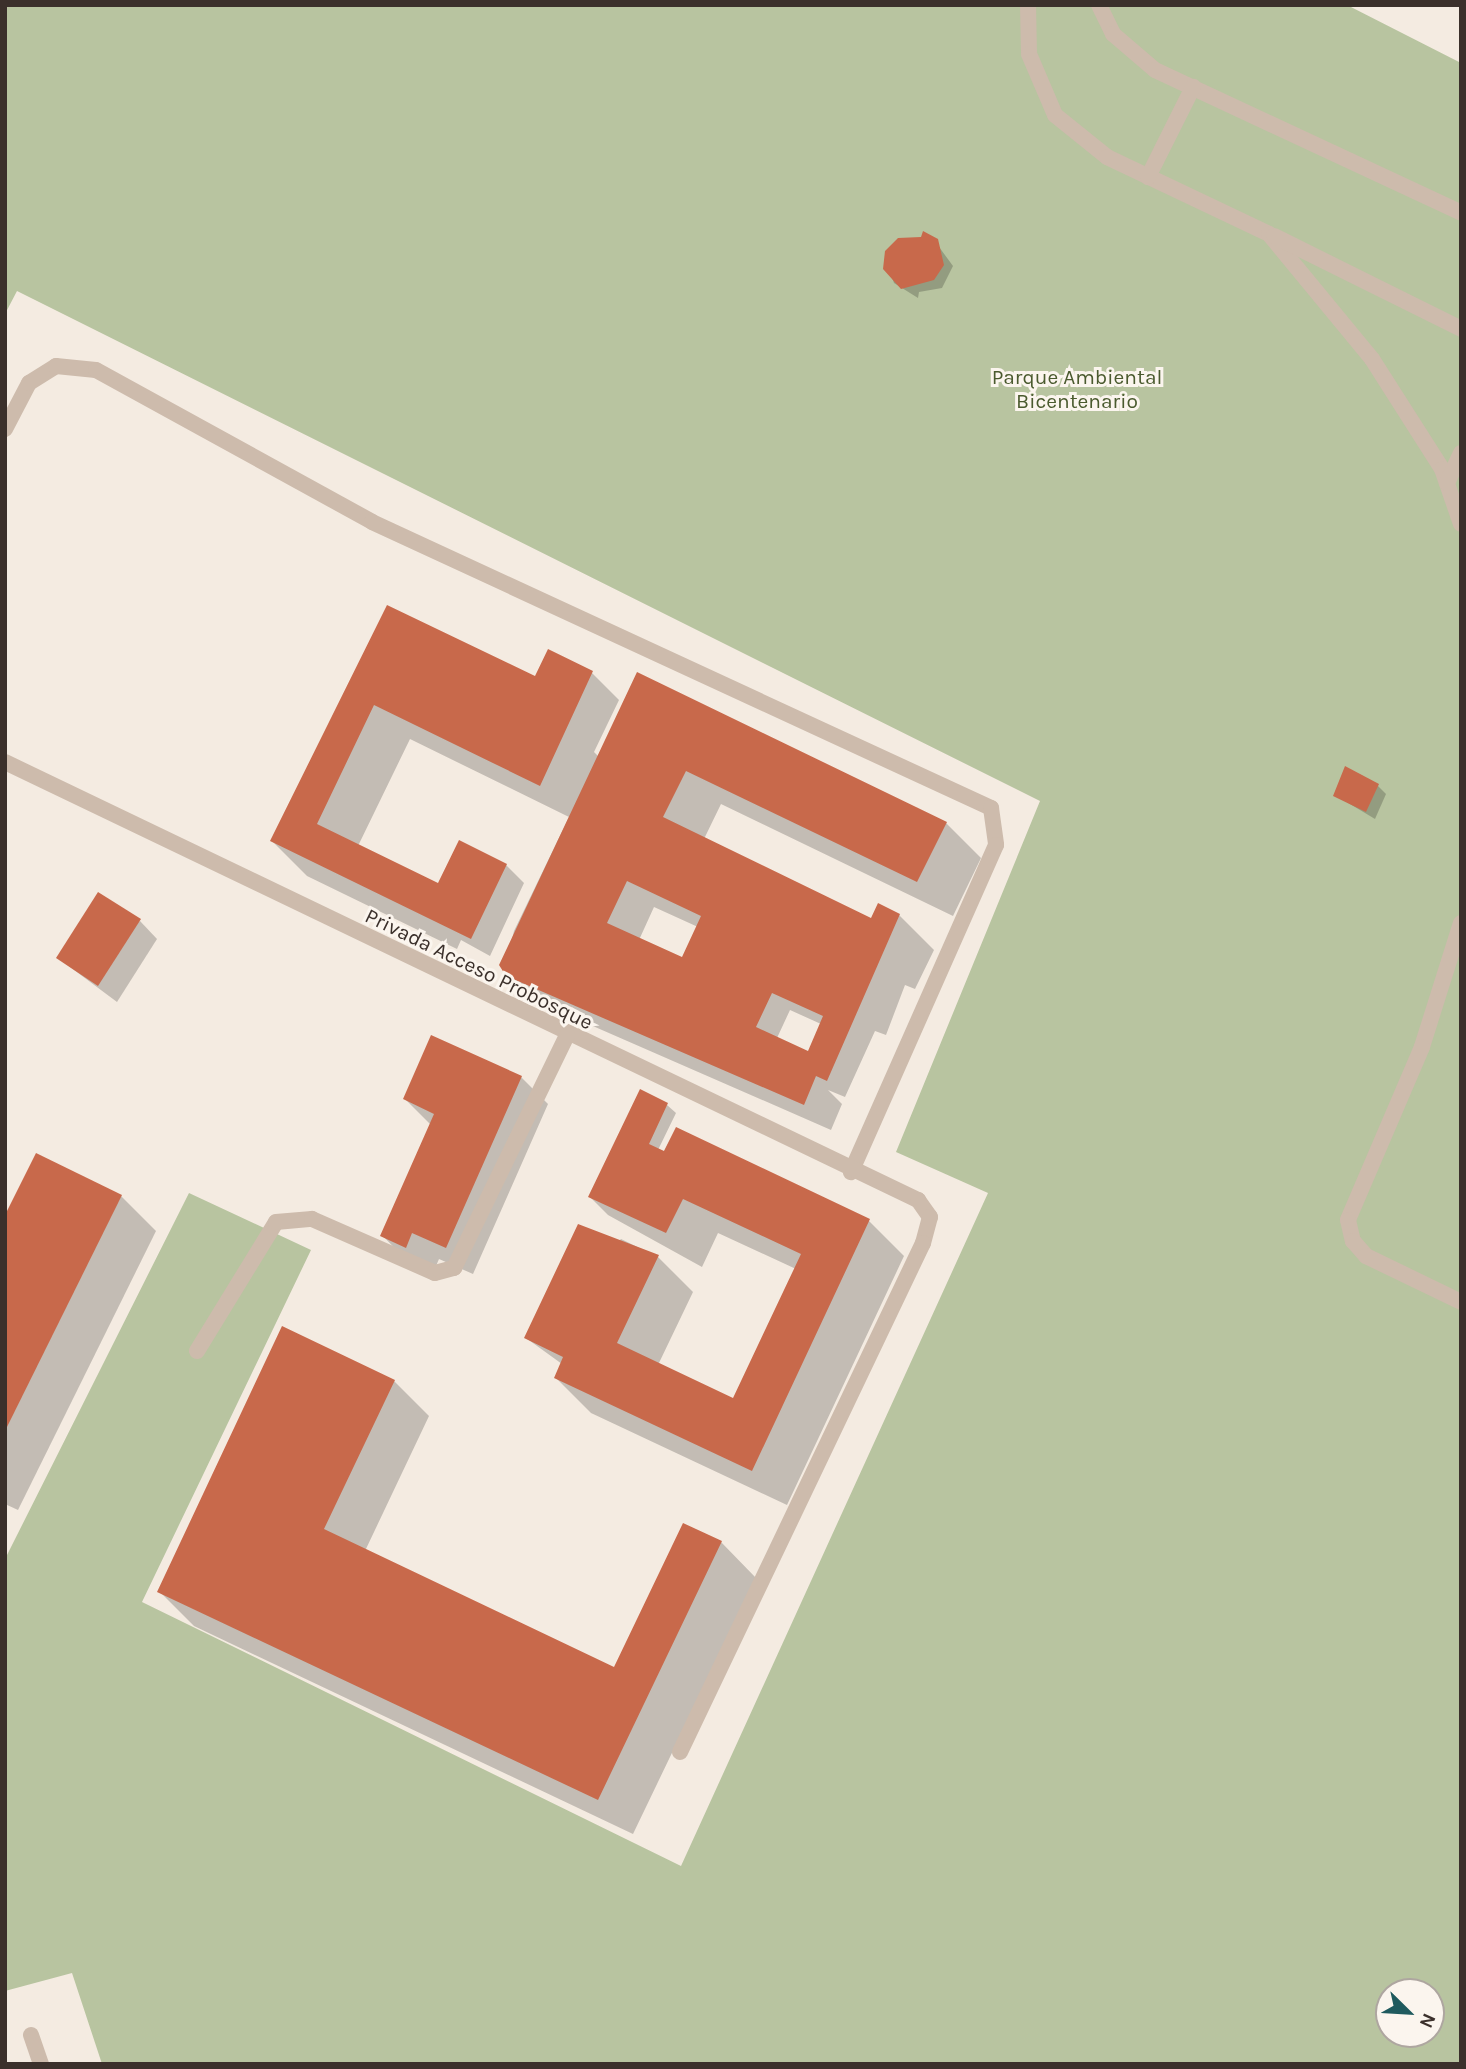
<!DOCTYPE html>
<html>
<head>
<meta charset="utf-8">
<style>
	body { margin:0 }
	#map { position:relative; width:1466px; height:2069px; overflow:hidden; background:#f4ebe1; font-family:Karla,sans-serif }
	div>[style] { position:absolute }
	.green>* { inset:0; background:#b8c4a0 }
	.shadow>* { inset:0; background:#0003 }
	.building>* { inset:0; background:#c8694b }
	.lane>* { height:16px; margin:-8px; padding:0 8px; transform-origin:8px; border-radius:8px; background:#cdbbac }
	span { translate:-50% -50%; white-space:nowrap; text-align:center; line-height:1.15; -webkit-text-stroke:6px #fbf5ee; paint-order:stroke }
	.park-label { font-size:21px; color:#4a5a2e }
	.street-label { font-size:21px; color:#3b302b }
	.frame { position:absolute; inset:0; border:7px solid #3b302b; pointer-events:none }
	.north { position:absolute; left:1375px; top:1978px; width:70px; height:70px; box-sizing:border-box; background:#fbf5ee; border:2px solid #aea6a0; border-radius:50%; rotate:114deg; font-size:19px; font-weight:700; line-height:28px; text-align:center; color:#3b302b }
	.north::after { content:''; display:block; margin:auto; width:24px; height:32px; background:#1f5a5e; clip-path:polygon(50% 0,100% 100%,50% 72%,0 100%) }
</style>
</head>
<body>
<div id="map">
	<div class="green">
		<div style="clip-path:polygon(evenodd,5px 5px,1347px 5px,1461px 63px,1461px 2064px,102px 2064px,72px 1973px,5px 1991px,5px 1559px,189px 1193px,311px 1250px,142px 1602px,681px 1866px,988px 1193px,896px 1152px,1040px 801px,17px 291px,5px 314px,5px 5px,1389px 1992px,1431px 1992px,1431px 2034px,1389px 2034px,1389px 1992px)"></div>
	</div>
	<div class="shadow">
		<div style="clip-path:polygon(931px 236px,953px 266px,942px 288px,919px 292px,918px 298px,894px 283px,885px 259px)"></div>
		<div style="clip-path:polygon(evenodd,388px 607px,536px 678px,592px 673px,619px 700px,594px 752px,598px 756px,638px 675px,946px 823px,981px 858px,953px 916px,721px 804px,704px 839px,872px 920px,899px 915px,934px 950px,915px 989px,905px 985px,886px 1035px,875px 1031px,845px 1097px,828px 1090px,842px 1104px,831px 1130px,531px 999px,504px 972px,514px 931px,569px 817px,410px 739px,358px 846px,438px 886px,459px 842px,506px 865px,524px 883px,490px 956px,461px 940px,457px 949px,307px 876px,272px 841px,388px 607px,654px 907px,698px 927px,683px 960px,639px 940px,654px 907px,388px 607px,790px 1010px,821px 1024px,809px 1053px,777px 1038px,790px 1010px)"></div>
		<div style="clip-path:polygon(1378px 786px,1386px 794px,1375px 819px,1335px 795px)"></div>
		<div style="clip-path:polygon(140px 921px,157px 939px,117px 1002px,58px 958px)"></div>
		<div style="clip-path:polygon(521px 1077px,548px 1104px,473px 1274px,439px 1259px,433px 1273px,409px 1263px,383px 1236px,431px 1125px,405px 1099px)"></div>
		<div style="clip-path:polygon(667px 1105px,676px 1113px,658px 1150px,663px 1153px,676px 1129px,869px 1221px,904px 1256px,787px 1505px,591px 1413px,556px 1378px,562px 1364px,526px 1338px,621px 1239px,658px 1257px,693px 1292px,658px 1365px,733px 1400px,796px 1269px,718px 1233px,702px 1267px,608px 1215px,590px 1197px)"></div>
		<div style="clip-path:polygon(121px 1196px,156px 1231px,18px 1510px,5px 1504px,5px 1219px)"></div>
		<div style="clip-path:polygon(394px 1381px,429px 1416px,365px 1551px,615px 1669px,721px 1542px,756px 1578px,633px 1834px,194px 1626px,159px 1591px)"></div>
	</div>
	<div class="building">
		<div style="clip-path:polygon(923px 231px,938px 239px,944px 265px,934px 280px,901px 289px,883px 269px,885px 251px,898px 238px,921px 237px)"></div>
		<div style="clip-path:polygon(387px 605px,535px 676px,548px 649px,593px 671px,540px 786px,374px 705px,317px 824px,438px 883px,459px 840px,507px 864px,471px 939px,270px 841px)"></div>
		<div style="clip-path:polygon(evenodd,637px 672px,947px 822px,917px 882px,686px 771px,663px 817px,871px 918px,878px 903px,900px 914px,827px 1081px,816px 1076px,804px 1105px,506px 976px,499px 965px,637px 672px,627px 881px,701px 916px,682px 957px,607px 923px,627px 881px,637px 672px,772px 993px,823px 1016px,808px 1051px,756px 1027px,772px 993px)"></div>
		<div style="clip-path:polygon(1345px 766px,1379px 784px,1366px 812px,1333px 796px)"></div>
		<div style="clip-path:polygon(98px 892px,141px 919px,98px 986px,56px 958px)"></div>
		<div style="clip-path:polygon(431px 1035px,522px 1076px,446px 1248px,412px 1233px,406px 1248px,380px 1236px,434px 1114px,403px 1099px)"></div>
		<div style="clip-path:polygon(640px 1089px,668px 1103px,649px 1144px,664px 1151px,676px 1127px,870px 1219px,752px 1471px,554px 1378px,563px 1357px,524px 1338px,578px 1224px,659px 1255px,617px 1343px,733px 1398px,801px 1254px,683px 1199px,666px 1233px,588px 1197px)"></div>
		<div style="clip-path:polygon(36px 1153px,122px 1195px,5px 1431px,5px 1215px)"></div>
		<div style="clip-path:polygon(282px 1326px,395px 1380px,324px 1529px,614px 1667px,683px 1523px,722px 1541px,598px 1800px,157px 1592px)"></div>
	</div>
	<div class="lane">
		<div style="left:1028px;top:5px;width:49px;rotate:88.8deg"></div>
		<div style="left:1029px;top:54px;width:66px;rotate:66.9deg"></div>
		<div style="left:1055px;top:115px;width:67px;rotate:38.9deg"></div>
		<div style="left:1107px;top:157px;width:179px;rotate:25.4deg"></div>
		<div style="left:1269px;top:234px;width:162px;rotate:50.5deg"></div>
		<div style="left:1372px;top:359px;width:130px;rotate:57.5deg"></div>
		<div style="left:1442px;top:469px;width:58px;rotate:70.9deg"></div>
		<div style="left:1099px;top:5px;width:32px;rotate:64deg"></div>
		<div style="left:1113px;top:34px;width:55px;rotate:40.6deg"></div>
		<div style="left:1155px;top:70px;width:338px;rotate:25deg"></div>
		<div style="left:1148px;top:177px;width:101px;rotate:-63.4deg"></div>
		<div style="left:1274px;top:236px;width:209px;rotate:26.4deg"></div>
		<div style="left:5px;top:429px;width:52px;rotate:-62.4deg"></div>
		<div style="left:29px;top:383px;width:32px;rotate:-32deg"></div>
		<div style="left:56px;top:366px;width:40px;rotate:5.7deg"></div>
		<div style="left:96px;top:370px;width:315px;rotate:28.8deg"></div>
		<div style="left:372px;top:522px;width:682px;rotate:24.8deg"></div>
		<div style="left:991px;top:808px;width:37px;rotate:82deg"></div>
		<div style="left:996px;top:845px;width:358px;rotate:113.9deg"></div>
		<div style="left:1447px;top:483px;width:33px;rotate:-65deg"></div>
		<div style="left:5px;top:762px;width:1013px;rotate:25.63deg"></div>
		<div style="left:918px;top:1200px;width:21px;rotate:55deg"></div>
		<div style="left:930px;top:1217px;width:27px;rotate:105deg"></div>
		<div style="left:923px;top:1243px;width:564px;rotate:115.52deg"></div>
		<div style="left:1461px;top:923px;width:130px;rotate:107.5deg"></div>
		<div style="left:1422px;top:1047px;width:188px;rotate:113.2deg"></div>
		<div style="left:1348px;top:1220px;width:22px;rotate:77deg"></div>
		<div style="left:1353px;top:1241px;width:20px;rotate:49deg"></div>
		<div style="left:1366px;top:1256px;width:106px;rotate:25.8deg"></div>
		<div style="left:197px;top:1351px;width:151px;rotate:-58.5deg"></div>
		<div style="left:276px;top:1222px;width:36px;rotate:-5deg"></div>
		<div style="left:312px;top:1219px;width:134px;rotate:23.7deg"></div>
		<div style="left:435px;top:1273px;width:20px;rotate:-15deg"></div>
		<div style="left:454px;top:1268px;width:259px;rotate:-64.1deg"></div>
		<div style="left:31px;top:2035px;width:31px;rotate:71deg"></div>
	</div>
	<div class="park-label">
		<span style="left:1077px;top:389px">Parque Ambiental<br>Bicentenario</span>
	</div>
	<div class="street-label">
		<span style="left:479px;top:969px;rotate:26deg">Privada Acceso Probosque</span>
	</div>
	<div class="frame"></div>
	<div class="north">N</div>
</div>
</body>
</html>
